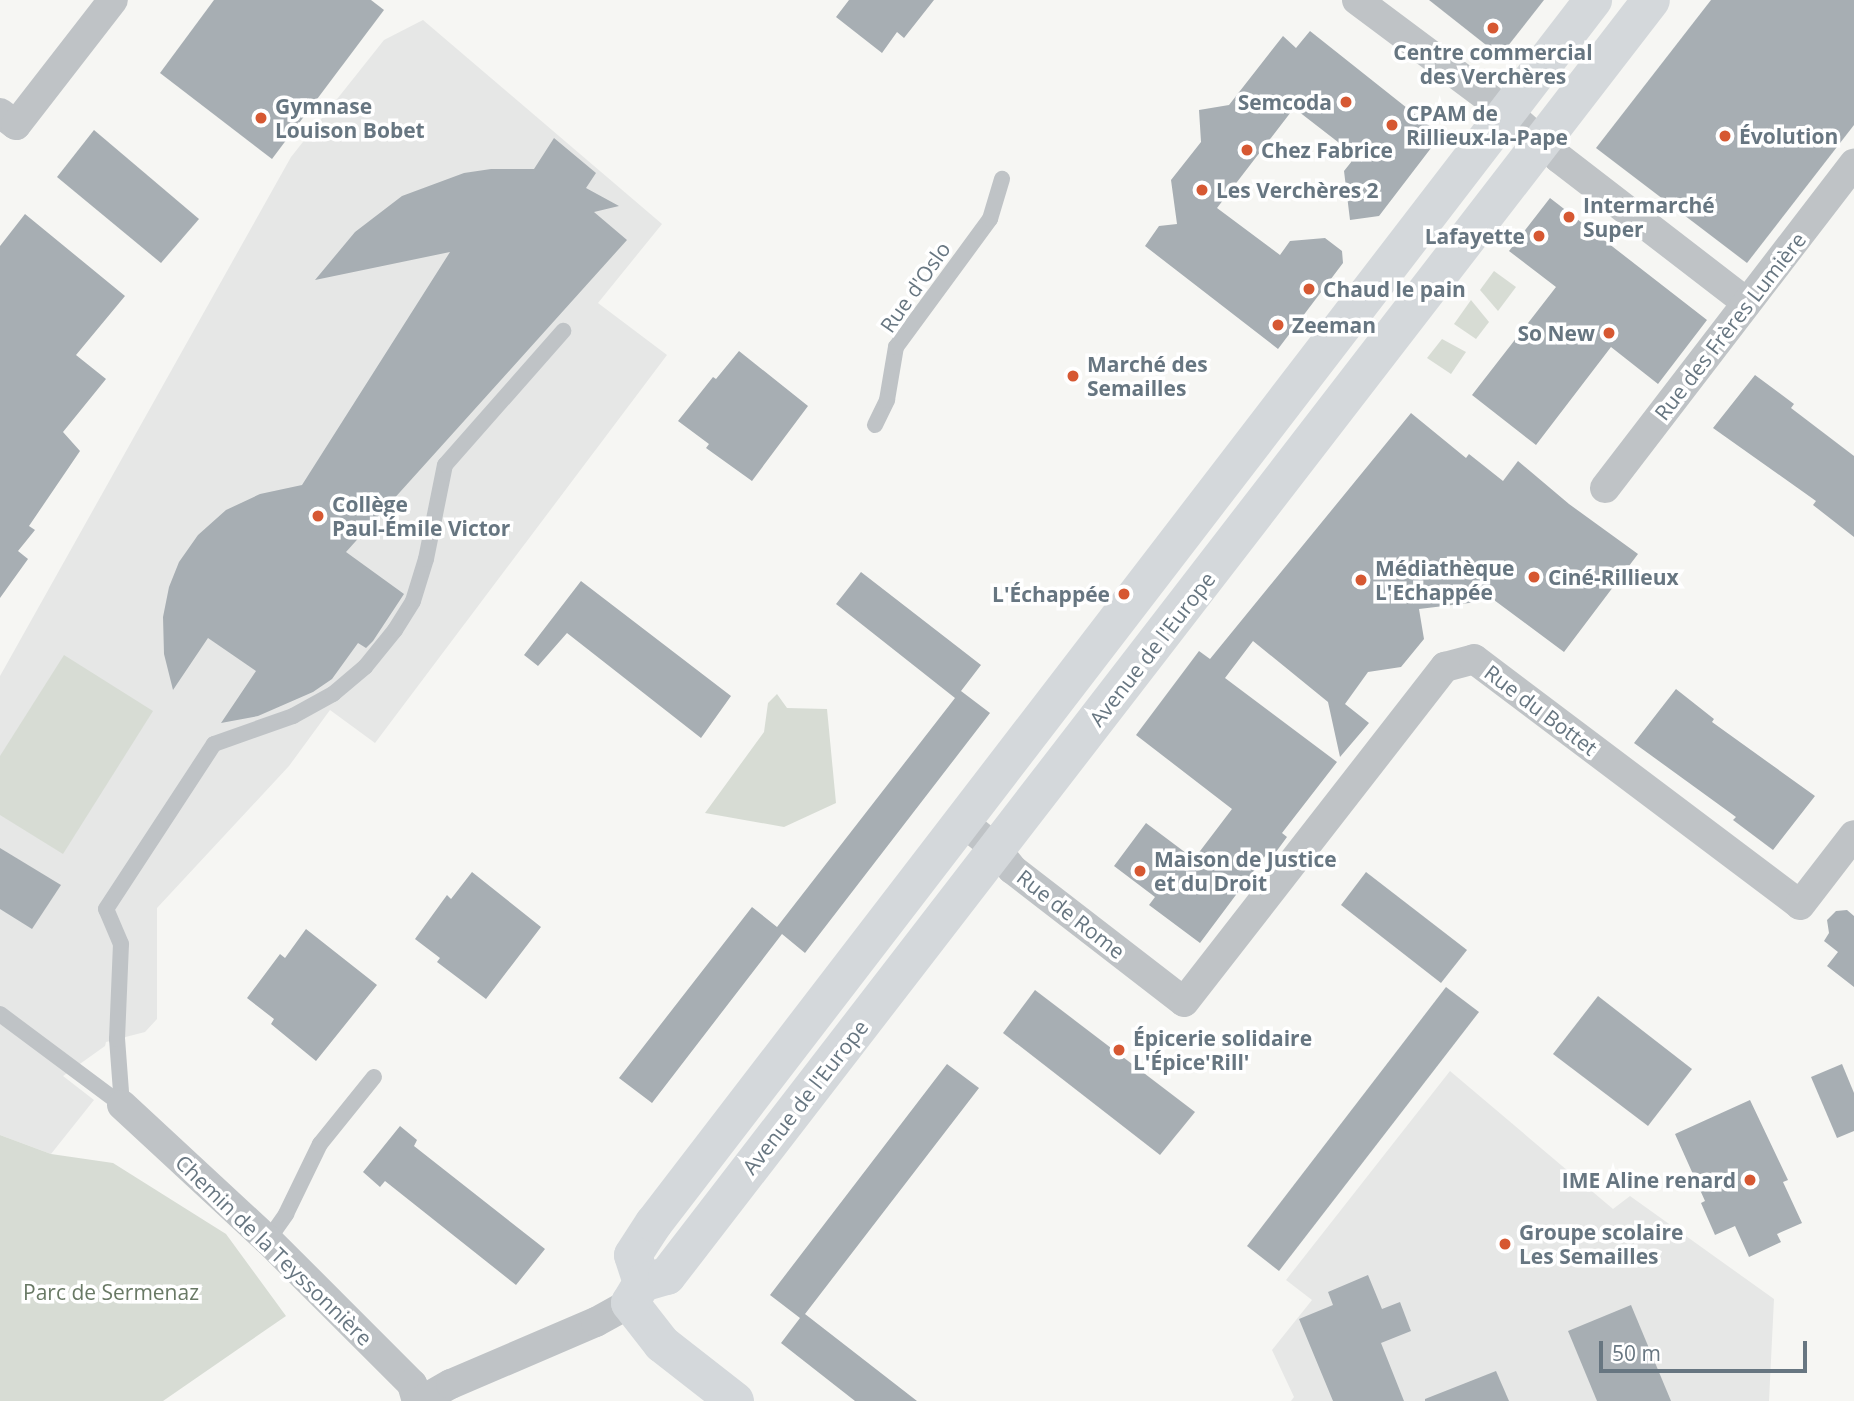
<!DOCTYPE html>
<html>
<head>
<meta charset="utf-8">
<style>
	body { margin:0 }
	#map { position:relative; width:1854px; height:1401px; overflow:hidden; background:#f6f6f3; font-family:"Open Sans",sans-serif }
	div>[style] { position:absolute }
	.built>* { inset:0; background:#e6e7e6 }
	.green>* { inset:0; background:#d7dcd4 }
	.building>* { inset:0; background:#a7aeb3 }
	.lane>* { height:16px; margin:-8px; padding:0 8px; transform-origin:8px; border-radius:8px; background:#bfc3c6 }
	.street>* { height:30px; margin:-15px; padding:0 15px; transform-origin:15px; border-radius:15px; background:#bfc3c6 }
	.secondary>* { height:38px; margin:-19px; padding:0 19px; transform-origin:19px; border-radius:19px; background:#d4d8db }
	.dots>* { width:19px; height:19px; translate:-50% -50%; box-sizing:border-box; border:4px solid #fff; border-radius:50% }
	span { translate:-50% -50%; white-space:nowrap; text-align:center; line-height:1.15; -webkit-text-stroke:7px #fff; paint-order:stroke }
	.poi-label { font-size:21px; color:#677681; font-weight:700 }
	.right { translate:-100% -50%; text-align:right }
	.left { translate:0 -50%; text-align:left }
	.street-label { font-size:21px; color:#677681 }
	.park-label { font-size:21px; color:#697965 }
	.scale { position:absolute; left:1599px; top:1341px; width:208px; height:32px; box-sizing:border-box; border:4px solid #677681; border-top:0; padding-left:9px; font-size:21px; line-height:24px; white-space:nowrap; color:#677681; -webkit-text-stroke:5px #fff; paint-order:stroke }
</style>
</head>
<body>
<div id="map">
	<div class="built">
		<div style="clip-path:polygon(423px 20px,662px 224px,598px 303px,667px 355px,375px 743px,330px 710px,289px 766px,157px 908px,157px 1019px,145px 1032px,106px 1042px,105px 1046px,63px 1076px,94px 1100px,51px 1154px,0 1135px,0 676px,291px 157px,384px 40px)"></div>
		<div style="clip-path:polygon(1450px 1071px,1613px 1209px,1630px 1196px,1774px 1299px,1769px 1401px,1291px 1401px,1294px 1397px,1272px 1350px,1312px 1300px,1286px 1280px)"></div>
	</div>
	<div class="green">
		<div style="clip-path:polygon(1494px 271px,1516px 287px,1498px 311px,1480px 290px)"></div>
		<div style="clip-path:polygon(1471px 300px,1489px 322px,1476px 339px,1454px 324px)"></div>
		<div style="clip-path:polygon(1442px 339px,1466px 352px,1451px 374px,1427px 358px)"></div>
		<div style="clip-path:polygon(64px 655px,153px 711px,63px 854px,0 815px,0 756px)"></div>
		<div style="clip-path:polygon(777px 694px,787px 708px,827px 709px,836px 803px,784px 827px,705px 813px,764px 732px,768px 703px)"></div>
		<div style="clip-path:polygon(0 1135px,51px 1154px,113px 1163px,226px 1234px,286px 1316px,163px 1401px,0 1401px)"></div>
	</div>
	<div class="building">
		<div style="clip-path:polygon(214px 0,371px 0,384px 10px,272px 159px,160px 73px)"></div>
		<div style="clip-path:polygon(849px 0,934px 0,904px 38px,897px 32px,882px 53px,836px 17px)"></div>
		<div style="clip-path:polygon(1429px 0,1544px 0,1500px 56px)"></div>
		<div style="clip-path:polygon(1711px 0,1854px 0,1854px 125px,1747px 263px,1596px 148px)"></div>
		<div style="clip-path:polygon(1310px 31px,1441px 135px,1379px 216px,1350px 220px,1344px 171px,1356px 156px,1294px 108px,1217px 208px,1280px 255px,1290px 241px,1325px 238px,1342px 251px,1343px 263px,1278px 349px,1145px 246px,1159px 226px,1177px 224px,1171px 180px,1201px 142px,1199px 110px,1229px 105px,1283px 36px,1296px 48px)"></div>
		<div style="clip-path:polygon(94px 130px,199px 219px,161px 263px,57px 177px)"></div>
		<div style="clip-path:polygon(554px 138px,596px 173px,586px 188px,619px 206px,594px 212px,627px 240px,346px 552px,404px 594px,373px 641px,366px 648px,358px 643px,332px 679px,313px 692px,258px 716px,221px 723px,256px 671px,208px 638px,173px 690px,164px 654px,163px 617px,169px 587px,179px 562px,198px 535px,226px 510px,260px 494px,302px 485px,450px 252px,315px 280px,355px 232px,402px 196px,464px 173px,491px 169px,534px 169px)"></div>
		<div style="clip-path:polygon(1550px 198px,1707px 320px,1658px 384px,1611px 347px,1536px 445px,1472px 395px,1556px 287px,1509px 251px)"></div>
		<div style="clip-path:polygon(25px 214px,125px 296px,76px 355px,106px 379px,63px 432px,80px 451px,29px 526px,35px 530px,18px 551px,28px 559px,0 598px,0 246px)"></div>
		<div style="clip-path:polygon(739px 351px,808px 406px,752px 481px,706px 448px,709px 444px,678px 421px,713px 377px,716px 379px)"></div>
		<div style="clip-path:polygon(1755px 375px,1794px 404px,1791px 408px,1854px 456px,1854px 537px,1813px 505px,1816px 501px,1713px 428px)"></div>
		<div style="clip-path:polygon(1411px 413px,1466px 458px,1469px 454px,1503px 481px,1518px 461px,1569px 504px,1638px 554px,1564px 652px,1494px 600px,1419px 609px,1424px 639px,1401px 667px,1368px 672px,1345px 704px,1369px 723px,1340px 757px,1328px 702px,1253px 641px,1225px 678px,1337px 762px,1282px 833px,1287px 837px,1273px 856px,1268px 852px,1200px 943px,1149px 905px,1155px 897px,1114px 866px,1146px 823px,1194px 859px,1232px 809px,1136px 735px,1199px 651px,1210px 659px)"></div>
		<div style="clip-path:polygon(861px 572px,981px 665px,961px 691px,990px 713px,805px 953px,782px 934px,652px 1103px,619px 1078px,752px 907px,777px 927px,955px 698px,836px 604px)"></div>
		<div style="clip-path:polygon(581px 581px,731px 696px,701px 738px,567px 633px,538px 666px,524px 655px)"></div>
		<div style="clip-path:polygon(1676px 689px,1714px 719px,1712px 722px,1815px 796px,1773px 850px,1733px 820px,1736px 817px,1634px 743px)"></div>
		<div style="clip-path:polygon(0 848px,61px 885px,32px 929px,0 909px)"></div>
		<div style="clip-path:polygon(472px 872px,541px 927px,486px 999px,437px 962px,440px 958px,415px 939px,447px 895px,451px 899px)"></div>
		<div style="clip-path:polygon(1366px 872px,1467px 950px,1441px 983px,1341px 905px)"></div>
		<div style="clip-path:polygon(1847px 910px,1854px 916px,1854px 987px,1827px 966px,1838px 952px,1824px 941px,1829px 933px,1827px 920px,1836px 911px)"></div>
		<div style="clip-path:polygon(306px 929px,377px 985px,316px 1061px,271px 1024px,274px 1019px,247px 998px,280px 954px,285px 958px)"></div>
		<div style="clip-path:polygon(1446px 987px,1479px 1012px,1279px 1271px,1247px 1246px)"></div>
		<div style="clip-path:polygon(1035px 990px,1195px 1112px,1160px 1155px,1003px 1033px)"></div>
		<div style="clip-path:polygon(1598px 996px,1692px 1069px,1648px 1126px,1553px 1054px)"></div>
		<div style="clip-path:polygon(947px 1064px,979px 1088px,805px 1314px,917px 1401px,855px 1401px,781px 1343px,800px 1318px,770px 1295px)"></div>
		<div style="clip-path:polygon(1842px 1064px,1854px 1093px,1854px 1131px,1837px 1138px,1811px 1077px)"></div>
		<div style="clip-path:polygon(1750px 1100px,1788px 1180px,1783px 1182px,1802px 1223px,1777px 1234px,1781px 1242px,1749px 1257px,1735px 1226px,1715px 1235px,1701px 1203px,1705px 1201px,1675px 1134px)"></div>
		<div style="clip-path:polygon(400px 1126px,417px 1140px,414px 1146px,545px 1249px,516px 1285px,385px 1181px,380px 1187px,363px 1172px)"></div>
		<div style="clip-path:polygon(1368px 1275px,1382px 1309px,1400px 1302px,1411px 1331px,1381px 1343px,1404px 1401px,1333px 1401px,1299px 1319px,1333px 1305px,1328px 1292px)"></div>
		<div style="clip-path:polygon(1631px 1305px,1671px 1401px,1597px 1401px,1568px 1331px)"></div>
		<div style="clip-path:polygon(1496px 1371px,1509px 1401px,1425px 1401px,1425px 1399px)"></div>
	</div>
	<div class="lane">
		<div style="left:875px;top:425px;width:28px;rotate:-64deg"></div>
		<div style="left:887px;top:400px;width:54px;rotate:-80.4deg"></div>
		<div style="left:896px;top:347px;width:159px;rotate:-53.7deg"></div>
		<div style="left:990px;top:219px;width:42px;rotate:-73.3deg"></div>
		<div style="left:0;top:1014px;width:152px;rotate:36.7deg"></div>
		<div style="left:122px;top:1105px;width:66px;rotate:-94.3deg"></div>
		<div style="left:117px;top:1039px;width:95px;rotate:-87.6deg"></div>
		<div style="left:121px;top:944px;width:38px;rotate:-113deg"></div>
		<div style="left:106px;top:909px;width:197px;rotate:-56.8deg"></div>
		<div style="left:214px;top:744px;width:84px;rotate:-19.5deg"></div>
		<div style="left:293px;top:716px;width:46px;rotate:-28.8deg"></div>
		<div style="left:333px;top:694px;width:42px;rotate:-40.2deg"></div>
		<div style="left:365px;top:667px;width:48px;rotate:-51deg"></div>
		<div style="left:395px;top:630px;width:34px;rotate:-58deg"></div>
		<div style="left:413px;top:601px;width:44px;rotate:-72.8deg"></div>
		<div style="left:426px;top:559px;width:96px;rotate:-78.6deg"></div>
		<div style="left:445px;top:465px;width:179px;rotate:-48.6deg"></div>
		<div style="left:268px;top:1240px;width:32px;rotate:-55deg"></div>
		<div style="left:286px;top:1214px;width:78px;rotate:-64.1deg"></div>
		<div style="left:320px;top:1144px;width:86px;rotate:-51.1deg"></div>
	</div>
	<div class="street">
		<div style="left:1357px;top:0;width:186px;rotate:36.7deg"></div>
		<div style="left:1506px;top:111px;width:71px;rotate:41.6deg"></div>
		<div style="left:1559px;top:158px;width:237px;rotate:37.6deg"></div>
		<div style="left:0;top:113px;width:20px;rotate:37deg"></div>
		<div style="left:16px;top:125px;width:158px;rotate:-52.2deg"></div>
		<div style="left:1605px;top:488px;width:409px;rotate:-52.5deg"></div>
		<div style="left:963px;top:822px;width:43px;rotate:39.3deg"></div>
		<div style="left:996px;top:849px;width:26px;rotate:51deg"></div>
		<div style="left:1012px;top:869px;width:217px;rotate:37.7deg"></div>
		<div style="left:1184px;top:1002px;width:425px;rotate:-52.1deg"></div>
		<div style="left:1445px;top:667px;width:30px;rotate:-15deg"></div>
		<div style="left:1474px;top:659px;width:408px;rotate:37deg"></div>
		<div style="left:1800px;top:905px;width:88px;rotate:-52.4deg"></div>
		<div style="left:122px;top:1105px;width:199px;rotate:42.8deg"></div>
		<div style="left:268px;top:1240px;width:204px;rotate:45deg"></div>
		<div style="left:412px;top:1384px;width:18px;rotate:74deg"></div>
		<div style="left:421px;top:1401px;width:34px;rotate:-30deg"></div>
		<div style="left:451px;top:1384px;width:158px;rotate:-23.2deg"></div>
		<div style="left:596px;top:1322px;width:39px;rotate:-29deg"></div>
	</div>
	<div class="secondary">
		<div style="left:642px;top:1283px;width:29px;rotate:-108deg"></div>
		<div style="left:633px;top:1255px;width:38px;rotate:-57deg"></div>
		<div style="left:654px;top:1223px;width:1542px;rotate:-52.48deg"></div>
		<div style="left:735px;top:1401px;width:93px;rotate:-142deg"></div>
		<div style="left:662px;top:1344px;width:52px;rotate:-128deg"></div>
		<div style="left:630px;top:1303px;width:23px;rotate:-59deg"></div>
		<div style="left:642px;top:1283px;width:26px;rotate:-16deg"></div>
		<div style="left:667px;top:1276px;width:1611px;rotate:-52.36deg"></div>
	</div>
	<div class="dots">
		<div style="left:1493px;top:28px;background:#d65832"></div>
		<div style="left:1346px;top:102px;background:#d65832"></div>
		<div style="left:261px;top:118px;background:#d65832"></div>
		<div style="left:1392px;top:125px;background:#d65832"></div>
		<div style="left:1725px;top:136px;background:#d65832"></div>
		<div style="left:1247px;top:150px;background:#d65832"></div>
		<div style="left:1202px;top:190px;background:#d65832"></div>
		<div style="left:1569px;top:217px;background:#d65832"></div>
		<div style="left:1539px;top:236px;background:#d65832"></div>
		<div style="left:1309px;top:289px;background:#d65832"></div>
		<div style="left:1278px;top:325px;background:#d65832"></div>
		<div style="left:1609px;top:333px;background:#d65832"></div>
		<div style="left:1073px;top:376px;background:#d65832"></div>
		<div style="left:318px;top:516px;background:#d65832"></div>
		<div style="left:1534px;top:577px;background:#d65832"></div>
		<div style="left:1361px;top:580px;background:#d65832"></div>
		<div style="left:1124px;top:594px;background:#d65832"></div>
		<div style="left:1140px;top:871px;background:#d65832"></div>
		<div style="left:1119px;top:1050px;background:#d65832"></div>
		<div style="left:1750px;top:1180px;background:#d65832"></div>
		<div style="left:1505px;top:1244px;background:#d65832"></div>
	</div>
	<div class="poi-label">
		<span style="left:1493px;top:64px">Centre commercial<br>des Verchères</span>
		<span class="right" style="left:1332px;top:102px">Semcoda</span>
		<span class="left" style="left:275px;top:118px">Gymnase<br>Louison Bobet</span>
		<span class="left" style="left:1406px;top:125px">CPAM de<br>Rillieux-la-Pape</span>
		<span class="left" style="left:1739px;top:136px">Évolution</span>
		<span class="left" style="left:1261px;top:150px">Chez Fabrice</span>
		<span class="left" style="left:1216px;top:190px">Les Verchères 2</span>
		<span class="left" style="left:1583px;top:217px">Intermarché<br>Super</span>
		<span class="right" style="left:1525px;top:236px">Lafayette</span>
		<span class="left" style="left:1323px;top:289px">Chaud le pain</span>
		<span class="left" style="left:1292px;top:325px">Zeeman</span>
		<span class="right" style="left:1595px;top:333px">So New</span>
		<span class="left" style="left:1087px;top:376px">Marché des<br>Semailles</span>
		<span class="left" style="left:332px;top:516px">Collège<br>Paul-Émile Victor</span>
		<span class="left" style="left:1375px;top:580px">Médiathèque<br>L'Echappée</span>
		<span class="left" style="left:1548px;top:577px">Ciné-Rillieux</span>
		<span class="right" style="left:1110px;top:594px">L'Échappée</span>
		<span class="left" style="left:1154px;top:871px">Maison de Justice<br>et du Droit</span>
		<span class="left" style="left:1133px;top:1050px">Épicerie solidaire<br>L'Épice'Rill'</span>
		<span class="right" style="left:1736px;top:1180px">IME Aline renard</span>
		<span class="left" style="left:1519px;top:1244px">Groupe scolaire<br>Les Semailles</span>
	</div>
	<div class="street-label">
		<span style="left:915px;top:287px;rotate:-55deg">Rue d'Oslo</span>
		<span style="left:1730px;top:326px;rotate:-52deg">Rue des Frères Lumière</span>
		<span style="left:1152px;top:649px;rotate:-52deg">Avenue de l'Europe</span>
		<span style="left:1541px;top:710px;rotate:37deg">Rue du Bottet</span>
		<span style="left:1071px;top:914px;rotate:38deg">Rue de Rome</span>
		<span style="left:805px;top:1097px;rotate:-52deg">Avenue de l'Europe</span>
		<span style="left:274px;top:1250px;rotate:44deg">Chemin de la Teyssonnière</span>
	</div>
	<div class="park-label">
		<span style="left:111px;top:1292px">Parc de Sermenaz</span>
	</div>
	<div class="scale">50 m</div>
</div>
</body>
</html>
